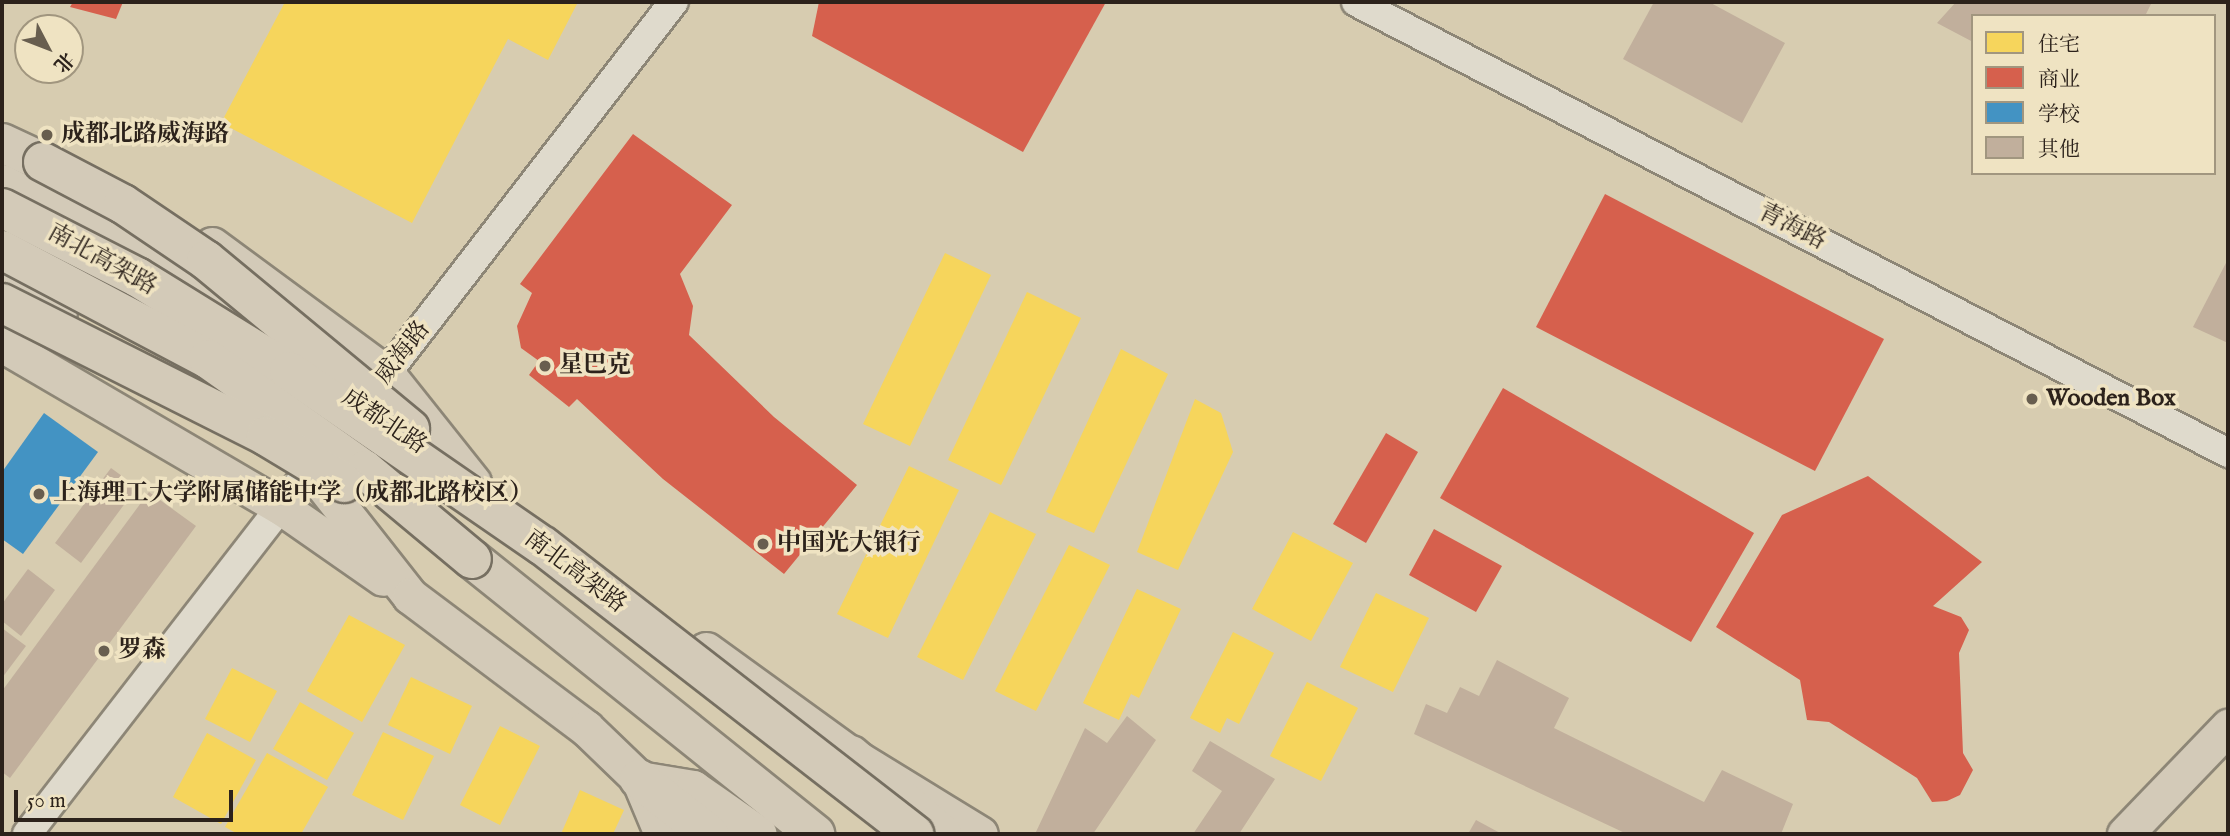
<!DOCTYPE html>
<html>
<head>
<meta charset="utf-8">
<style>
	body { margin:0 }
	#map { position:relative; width:2230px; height:836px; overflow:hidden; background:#d7ccb0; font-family:"IM FELL English","Noto Serif SC",serif }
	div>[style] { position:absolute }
	.homes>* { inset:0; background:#f6d55c }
	.shops>* { inset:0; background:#d6604d }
	.schools>* { inset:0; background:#4393c3 }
	.building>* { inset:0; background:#c1af9c }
	.roads { filter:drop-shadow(2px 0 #8d8676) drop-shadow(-2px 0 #8d8676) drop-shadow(0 2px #8d8676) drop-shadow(0 -2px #8d8676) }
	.minor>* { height:28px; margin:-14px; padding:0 14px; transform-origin:14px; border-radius:14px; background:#dfdacc }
	.major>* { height:35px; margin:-17.5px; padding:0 17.5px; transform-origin:17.5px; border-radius:17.5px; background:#d3cab8 }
	.highway>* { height:38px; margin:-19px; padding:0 19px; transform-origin:19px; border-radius:19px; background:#d3cab8 }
	.bridges { filter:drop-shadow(2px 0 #766f61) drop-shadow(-2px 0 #766f61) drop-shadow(0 2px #766f61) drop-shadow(0 -2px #766f61) }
	.highway-bridge>* { height:38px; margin:-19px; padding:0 19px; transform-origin:19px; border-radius:19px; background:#d3cab8 }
	.dots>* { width:19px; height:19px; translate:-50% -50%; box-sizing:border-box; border:4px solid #efe3c2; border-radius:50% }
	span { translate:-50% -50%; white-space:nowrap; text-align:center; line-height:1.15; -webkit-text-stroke:7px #efe3c2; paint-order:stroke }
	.poi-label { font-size:24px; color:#2c221b; font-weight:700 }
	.left { translate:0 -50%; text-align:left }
	.street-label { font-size:24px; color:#2c221b }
	.frame { position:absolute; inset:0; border:4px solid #2c221b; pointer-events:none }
	.legend { position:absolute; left:1971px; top:14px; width:245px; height:161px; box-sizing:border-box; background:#efe3c2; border:2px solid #a1967f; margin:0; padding:9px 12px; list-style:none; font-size:21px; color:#2c221b }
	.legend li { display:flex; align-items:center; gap:14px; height:35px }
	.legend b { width:35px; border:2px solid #a1967f }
	.north { position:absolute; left:14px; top:14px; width:70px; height:70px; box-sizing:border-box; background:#efe3c2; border:2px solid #a1967f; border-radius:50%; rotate:132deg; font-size:19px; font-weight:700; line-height:28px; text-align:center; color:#2c221b }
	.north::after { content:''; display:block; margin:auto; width:24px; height:32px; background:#685e4f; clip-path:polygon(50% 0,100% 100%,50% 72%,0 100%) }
	.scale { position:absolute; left:14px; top:790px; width:219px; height:32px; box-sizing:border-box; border:4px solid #2c221b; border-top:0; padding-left:9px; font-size:21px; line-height:24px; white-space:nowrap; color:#2c221b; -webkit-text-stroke:5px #efe3c2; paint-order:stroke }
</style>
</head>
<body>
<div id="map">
	<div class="homes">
		<div style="clip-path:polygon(285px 2px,578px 2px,548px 60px,508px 39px,412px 223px,221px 123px)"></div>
		<div style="clip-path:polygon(945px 253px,991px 275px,910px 446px,863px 424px)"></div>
		<div style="clip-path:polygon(1027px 292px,1081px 318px,1001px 485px,948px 460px)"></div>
		<div style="clip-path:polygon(1121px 349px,1168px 374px,1094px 533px,1046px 512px)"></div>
		<div style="clip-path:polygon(1195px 399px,1221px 413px,1233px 452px,1178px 570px,1137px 552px)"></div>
		<div style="clip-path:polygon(909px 466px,959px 490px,888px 638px,837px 614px)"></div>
		<div style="clip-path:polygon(990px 512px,1036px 534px,963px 680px,917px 657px)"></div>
		<div style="clip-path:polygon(1293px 532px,1353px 563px,1311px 641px,1252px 609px)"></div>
		<div style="clip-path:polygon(1069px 545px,1110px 565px,1036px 711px,995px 691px)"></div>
		<div style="clip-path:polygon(1137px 589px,1181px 609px,1139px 698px,1131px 694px,1119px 720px,1083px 703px)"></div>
		<div style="clip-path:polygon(1376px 593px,1429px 618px,1393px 692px,1340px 667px)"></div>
		<div style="clip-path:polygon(349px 615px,405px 645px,362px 722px,307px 691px)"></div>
		<div style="clip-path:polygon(1233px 632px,1274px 653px,1239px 724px,1227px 718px,1220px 733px,1190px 718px)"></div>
		<div style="clip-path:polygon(232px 668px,277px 691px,250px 742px,205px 719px)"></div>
		<div style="clip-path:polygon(411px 677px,472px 706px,450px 754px,388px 725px)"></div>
		<div style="clip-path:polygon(1307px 682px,1358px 708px,1321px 781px,1270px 756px)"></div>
		<div style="clip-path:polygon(300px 702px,354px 733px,327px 780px,273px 749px)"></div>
		<div style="clip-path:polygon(500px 726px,540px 746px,500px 825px,460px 805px)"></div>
		<div style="clip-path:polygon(383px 732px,434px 756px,403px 820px,352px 795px)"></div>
		<div style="clip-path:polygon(207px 733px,256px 760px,221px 824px,173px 797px)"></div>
		<div style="clip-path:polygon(267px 753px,328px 787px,301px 834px,238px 834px,225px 827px)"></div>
		<div style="clip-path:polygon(580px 790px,624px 810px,613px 834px,561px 834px)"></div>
	</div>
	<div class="shops">
		<div style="clip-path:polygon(73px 2px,123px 2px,116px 19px,70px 7px)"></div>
		<div style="clip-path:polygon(819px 2px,1106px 2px,1023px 152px,812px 36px)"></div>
		<div style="clip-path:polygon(633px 134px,732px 205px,680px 274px,693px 306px,689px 335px,774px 417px,857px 485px,784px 574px,663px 479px,577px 399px,569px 407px,529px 375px,539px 361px,521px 348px,517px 326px,532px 293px,520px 284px)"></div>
		<div style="clip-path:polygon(1605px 194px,1884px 339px,1815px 471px,1536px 327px)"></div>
		<div style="clip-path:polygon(1503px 388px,1754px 533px,1691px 642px,1440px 498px)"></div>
		<div style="clip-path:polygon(1386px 433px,1418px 452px,1366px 543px,1333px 524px)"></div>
		<div style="clip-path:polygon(1868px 476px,1982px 562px,1933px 606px,1961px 617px,1969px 630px,1959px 653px,1963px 753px,1973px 770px,1960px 795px,1947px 801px,1932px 802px,1917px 778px,1829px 722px,1807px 720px,1800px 680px,1716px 627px,1782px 515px)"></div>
		<div style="clip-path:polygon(1434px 529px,1502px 566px,1476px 612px,1409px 575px)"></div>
	</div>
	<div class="schools">
		<div style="clip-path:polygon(44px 413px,98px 452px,23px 554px,2px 539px,2px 472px)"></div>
	</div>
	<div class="building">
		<div style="clip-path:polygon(1654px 2px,1709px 2px,1785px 43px,1742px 123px,1623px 59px)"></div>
		<div style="clip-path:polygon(1956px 2px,2152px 2px,2145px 16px,1973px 16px,1973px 42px,1937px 23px)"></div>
		<div style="clip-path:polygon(2228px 259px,2228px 343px,2193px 327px)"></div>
		<div style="clip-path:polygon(111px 468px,137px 487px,81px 563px,55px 543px)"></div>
		<div style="clip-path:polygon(149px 492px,196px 526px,10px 778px,2px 772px,2px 691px)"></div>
		<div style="clip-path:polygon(28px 569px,55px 590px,21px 636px,2px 621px,2px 604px)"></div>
		<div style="clip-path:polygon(2px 628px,26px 646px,2px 678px)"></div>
		<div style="clip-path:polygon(1497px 660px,1569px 698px,1554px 728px,1704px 802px,1722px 770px,1793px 804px,1781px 834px,1627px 834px,1414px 734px,1426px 704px,1447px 713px,1460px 687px,1479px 696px)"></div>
		<div style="clip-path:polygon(1127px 716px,1156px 740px,1093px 834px,1035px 834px,1085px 728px,1107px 743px)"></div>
		<div style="clip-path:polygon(1210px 741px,1275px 779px,1239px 834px,1193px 834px,1222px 791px,1192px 771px)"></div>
		<div style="clip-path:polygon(1476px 820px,1502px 834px,1468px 834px)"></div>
	</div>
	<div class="roads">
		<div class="minor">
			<div style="left:1356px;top:2px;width:982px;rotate:27.35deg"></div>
			<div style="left:373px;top:391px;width:492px;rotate:-52.3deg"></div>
			<div style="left:27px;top:834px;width:480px;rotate:-52.2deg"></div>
		</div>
		<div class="major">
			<div style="left:2px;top:182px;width:155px;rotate:27.7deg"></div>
			<div style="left:139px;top:254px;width:100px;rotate:33.2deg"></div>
			<div style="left:212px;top:245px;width:217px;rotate:36.4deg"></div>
			<div style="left:387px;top:374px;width:138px;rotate:51.5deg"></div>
			<div style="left:2px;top:280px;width:66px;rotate:30.8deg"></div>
			<div style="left:2px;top:344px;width:323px;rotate:30.3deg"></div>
			<div style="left:281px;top:507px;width:124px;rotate:34.8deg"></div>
			<div style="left:307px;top:465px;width:167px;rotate:51.8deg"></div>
			<div style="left:410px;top:596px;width:220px;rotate:36.9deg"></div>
			<div style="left:586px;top:728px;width:74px;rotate:43.9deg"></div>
			<div style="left:639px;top:779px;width:55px;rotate:9.5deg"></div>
			<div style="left:693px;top:788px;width:80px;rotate:34.9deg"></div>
			<div style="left:706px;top:650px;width:179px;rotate:35.9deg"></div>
			<div style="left:851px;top:755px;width:151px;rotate:31.5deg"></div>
			<div style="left:639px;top:779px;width:60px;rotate:67.3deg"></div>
			<div style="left:2125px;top:834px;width:149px;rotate:-46.1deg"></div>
		</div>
		<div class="highway">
			<div style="left:2px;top:143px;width:45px;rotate:24.9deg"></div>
			<div style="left:472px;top:559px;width:440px;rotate:38.7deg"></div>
			<div style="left:851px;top:755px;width:121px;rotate:41deg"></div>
			<div style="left:639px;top:779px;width:89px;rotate:38.2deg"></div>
		</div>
	</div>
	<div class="bridges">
		<div class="highway-bridge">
			<div style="left:43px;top:162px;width:90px;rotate:27.7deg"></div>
			<div style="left:123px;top:204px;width:100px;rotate:34deg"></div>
			<div style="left:206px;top:260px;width:265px;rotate:39.6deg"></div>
			<div style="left:2px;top:208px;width:152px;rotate:27.1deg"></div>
			<div style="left:137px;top:277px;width:179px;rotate:31.7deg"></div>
			<div style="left:289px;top:371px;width:308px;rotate:34.6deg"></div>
			<div style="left:543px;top:546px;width:470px;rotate:37.8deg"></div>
			<div style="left:2px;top:250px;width:233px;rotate:27.9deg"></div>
			<div style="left:208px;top:359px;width:192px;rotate:35.3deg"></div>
			<div style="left:365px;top:470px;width:139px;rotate:39.8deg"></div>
			<div style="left:2px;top:303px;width:296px;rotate:26.7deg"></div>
			<div style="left:266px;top:436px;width:91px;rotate:31.1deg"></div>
		</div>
	</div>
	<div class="dots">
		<div style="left:47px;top:135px;background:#685e4f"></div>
		<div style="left:545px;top:366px;background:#685e4f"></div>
		<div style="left:2032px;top:399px;background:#685e4f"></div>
		<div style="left:39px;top:494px;background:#685e4f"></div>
		<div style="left:763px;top:544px;background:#685e4f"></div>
		<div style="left:104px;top:651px;background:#685e4f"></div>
	</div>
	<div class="poi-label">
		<span class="left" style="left:61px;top:135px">成都北路威海路</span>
		<span class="left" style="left:559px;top:366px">星巴克</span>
		<span class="left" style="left:2046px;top:399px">Wooden Box</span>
		<span class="left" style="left:53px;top:494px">上海理工大学附属储能中学（成都北路校区）</span>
		<span class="left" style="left:777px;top:544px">中国光大银行</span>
		<span class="left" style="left:118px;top:651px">罗森</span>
	</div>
	<div class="street-label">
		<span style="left:1792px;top:227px;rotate:27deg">青海路</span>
		<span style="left:102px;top:260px;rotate:29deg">南北高架路</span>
		<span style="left:403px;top:353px;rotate:-52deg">威海路</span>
		<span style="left:384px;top:422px;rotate:34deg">成都北路</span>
		<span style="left:575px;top:572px;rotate:37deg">南北高架路</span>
	</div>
	<div class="frame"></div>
	<ul class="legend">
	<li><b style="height:19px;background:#f6d55c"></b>住宅</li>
	<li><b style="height:19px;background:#d6604d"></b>商业</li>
	<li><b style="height:19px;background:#4393c3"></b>学校</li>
	<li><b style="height:19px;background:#c1af9c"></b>其他</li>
	</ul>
	<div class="north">北</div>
	<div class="scale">50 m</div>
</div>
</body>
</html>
